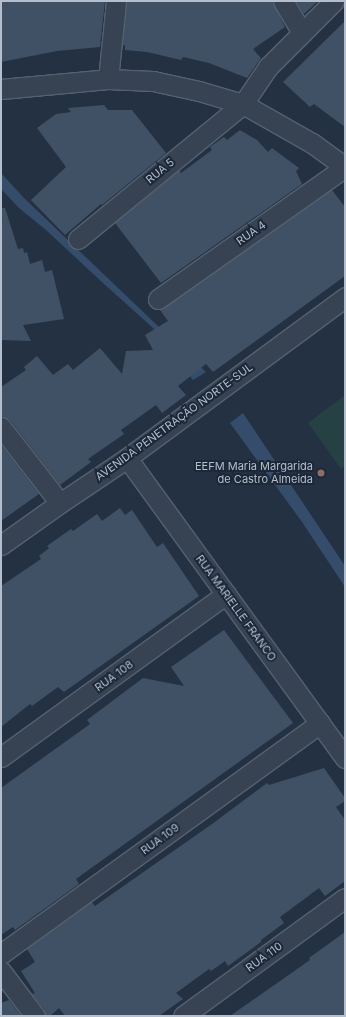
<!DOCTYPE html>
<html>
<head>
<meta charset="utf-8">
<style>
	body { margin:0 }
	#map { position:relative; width:346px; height:1017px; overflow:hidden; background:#233143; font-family:Inter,sans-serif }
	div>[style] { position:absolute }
	.green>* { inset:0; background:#254144 }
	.water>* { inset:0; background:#354c6b }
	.building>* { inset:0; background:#415165 }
	.roads { filter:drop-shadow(1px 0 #55616f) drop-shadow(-1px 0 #55616f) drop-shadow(0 1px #55616f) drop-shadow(0 -1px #55616f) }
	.street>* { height:19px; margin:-9.5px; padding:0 9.5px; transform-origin:9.5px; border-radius:9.5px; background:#374352 }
	.dots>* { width:11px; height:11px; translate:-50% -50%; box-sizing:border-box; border:2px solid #1c2838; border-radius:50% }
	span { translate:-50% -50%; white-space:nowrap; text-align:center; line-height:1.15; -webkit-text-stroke:4px #1c2838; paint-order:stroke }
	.street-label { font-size:11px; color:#b4becc }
	.poi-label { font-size:11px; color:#b4becc }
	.right { translate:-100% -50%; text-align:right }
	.frame { position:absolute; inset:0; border:2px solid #b4becc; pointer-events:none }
</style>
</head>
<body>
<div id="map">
	<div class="green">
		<div style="clip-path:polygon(345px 395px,345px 466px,341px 469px,308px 423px)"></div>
	</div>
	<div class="water">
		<div style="clip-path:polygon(1px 173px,24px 198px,206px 372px,193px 380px,152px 327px,104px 284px,46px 230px,19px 208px,1px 189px)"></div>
		<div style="clip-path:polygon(243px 413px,345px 566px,345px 587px,302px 522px,230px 423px)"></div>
	</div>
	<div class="building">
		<div style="clip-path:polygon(1px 1px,105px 1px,100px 47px,57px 51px,1px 62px)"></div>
		<div style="clip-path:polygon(127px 1px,272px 1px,285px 27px,253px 49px,261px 58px,247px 78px,209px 63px,183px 57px,181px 60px,147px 52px,125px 50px,125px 45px,122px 46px)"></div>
		<div style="clip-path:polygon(296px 1px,318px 1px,304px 14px)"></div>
		<div style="clip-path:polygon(345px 21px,345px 127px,314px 104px,310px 107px,283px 82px)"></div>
		<div style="clip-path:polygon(104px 105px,108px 110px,132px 110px,166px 153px,102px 205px,101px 204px,65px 235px,31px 200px,66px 167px,37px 128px,56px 114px,71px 112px,68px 108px)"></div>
		<div style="clip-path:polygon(240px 130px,257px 140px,268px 152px,272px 148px,299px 168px,296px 171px,302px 184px,161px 283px,115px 223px,179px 170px,181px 173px,212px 150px,210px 147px,224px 137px,227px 140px)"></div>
		<div style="clip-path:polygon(332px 190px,345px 207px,345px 276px,213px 372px,206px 364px,178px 386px,186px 395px,162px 413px,156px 405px,121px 430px,124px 434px,88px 459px,91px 462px,60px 485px,10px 420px,1px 416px,1px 387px,26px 370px,24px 367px,37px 356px,53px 375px,68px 364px,73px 370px,100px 348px,122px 374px,126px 351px,153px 350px,145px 335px,168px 321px,160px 310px)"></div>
		<div style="clip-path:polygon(1px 208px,5px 208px,18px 249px,23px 248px,24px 253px,27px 252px,30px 264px,42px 260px,45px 272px,52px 270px,64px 319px,23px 325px,31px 341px,1px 340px)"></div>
		<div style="clip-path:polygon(1px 445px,39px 494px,1px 521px)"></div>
		<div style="clip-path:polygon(120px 508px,125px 515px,132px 510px,157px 547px,163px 543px,199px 596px,64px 692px,58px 687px,32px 706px,30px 704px,1px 727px,1px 586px,41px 559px,39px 556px,49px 548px,47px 546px,71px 529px,73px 531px,97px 514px,102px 521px)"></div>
		<div style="clip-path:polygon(224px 630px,293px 723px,76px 879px,79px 884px,15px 930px,13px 927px,1px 935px,1px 788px,90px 724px,87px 720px,143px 678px,184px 686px,171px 667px)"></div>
		<div style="clip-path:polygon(324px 768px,345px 798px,345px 801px,336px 807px,345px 820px,345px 881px,325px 896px,319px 888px,303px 900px,280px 917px,284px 923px,261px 940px,261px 942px,228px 966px,225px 961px,211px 971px,209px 969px,176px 993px,183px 999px,159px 1016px,65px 1016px,59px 1008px,50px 1016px,46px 1016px,44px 1009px,32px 994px,35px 993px,21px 971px,35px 962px,27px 949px,92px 902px,95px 906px,212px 824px,267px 783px,269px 785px)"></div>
		<div style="clip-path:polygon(345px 932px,345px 1016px,230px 1016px,310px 960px,309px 958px)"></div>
		<div style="clip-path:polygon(9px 1000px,21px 1016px,1px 1016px,1px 1003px)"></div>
	</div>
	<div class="roads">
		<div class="street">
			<div style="left:283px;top:1px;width:37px;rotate:59deg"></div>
			<div style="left:108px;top:79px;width:78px;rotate:-84.1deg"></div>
			<div style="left:1px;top:89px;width:107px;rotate:-5.3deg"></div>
			<div style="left:108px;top:79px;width:45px;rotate:2.5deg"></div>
			<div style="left:153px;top:81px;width:47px;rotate:12.3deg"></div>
			<div style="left:199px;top:91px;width:46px;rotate:16.5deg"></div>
			<div style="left:243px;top:104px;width:79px;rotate:29.5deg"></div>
			<div style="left:312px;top:143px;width:41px;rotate:36deg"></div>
			<div style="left:78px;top:239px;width:213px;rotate:-39.3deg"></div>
			<div style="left:243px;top:104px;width:45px;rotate:-56deg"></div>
			<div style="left:268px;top:67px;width:93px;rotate:-45deg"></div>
			<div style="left:158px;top:299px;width:229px;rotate:-35.2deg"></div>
			<div style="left:1px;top:427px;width:96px;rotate:52.2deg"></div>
			<div style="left:127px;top:458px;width:371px;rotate:54deg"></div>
			<div style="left:1px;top:545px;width:72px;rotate:-35.4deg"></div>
			<div style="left:60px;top:503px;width:81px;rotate:-33.9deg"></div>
			<div style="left:127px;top:458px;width:271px;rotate:-36.4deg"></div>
			<div style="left:1px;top:757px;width:278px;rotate:-35.9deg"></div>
			<div style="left:1px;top:954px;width:394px;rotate:-35.9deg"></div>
			<div style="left:1px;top:971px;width:56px;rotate:52.9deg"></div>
			<div style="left:183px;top:1016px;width:200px;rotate:-36.1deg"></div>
		</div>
	</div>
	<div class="dots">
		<div style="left:321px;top:473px;background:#8d6e63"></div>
	</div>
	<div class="street-label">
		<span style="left:160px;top:171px;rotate:-39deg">RUA 5</span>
		<span style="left:251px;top:233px;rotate:-35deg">RUA 4</span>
		<span style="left:174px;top:422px;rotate:-36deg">AVENIDA PENETRAÇÃO NORTE-SUL</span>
		<span style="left:236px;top:608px;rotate:54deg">RUA MARIELLE FRANCO</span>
		<span style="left:114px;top:676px;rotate:-36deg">RUA 108</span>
		<span style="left:160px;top:839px;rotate:-36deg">RUA 109</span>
		<span style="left:264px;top:957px;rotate:-36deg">RUA 110</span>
	</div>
	<div class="poi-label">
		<span class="right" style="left:313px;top:473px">EEFM Maria Margarida<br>de Castro Almeida</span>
	</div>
	<div class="frame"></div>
</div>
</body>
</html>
